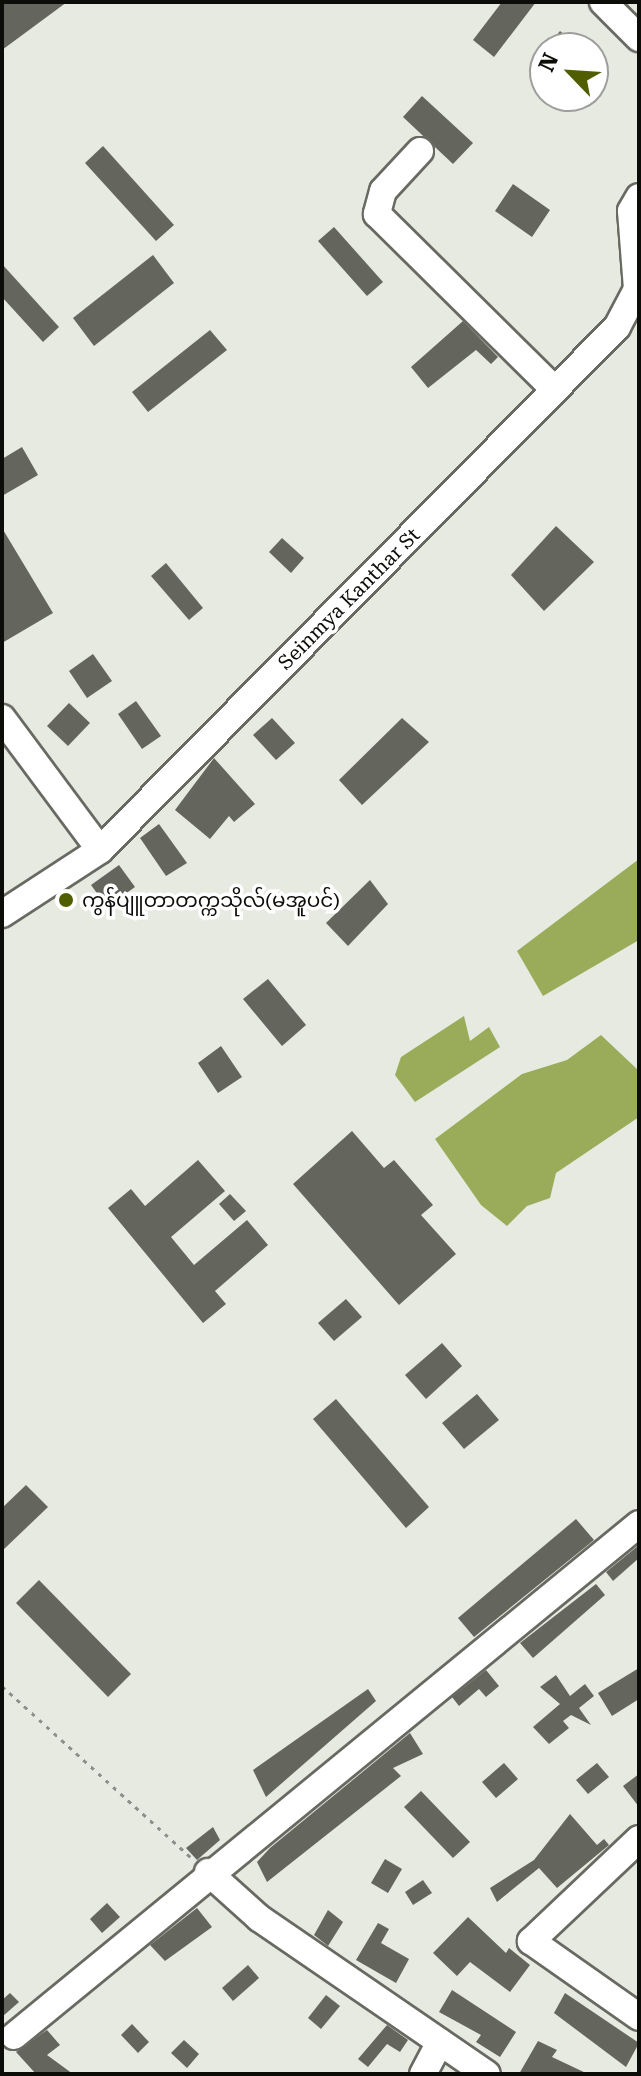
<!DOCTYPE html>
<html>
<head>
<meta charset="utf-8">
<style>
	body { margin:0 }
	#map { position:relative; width:641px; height:2076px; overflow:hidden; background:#e7eae1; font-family:"Roboto Serif","Noto Sans Myanmar",serif }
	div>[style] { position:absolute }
	.water>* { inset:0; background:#9aac59 }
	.building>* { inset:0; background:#64665e }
	.path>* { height:3px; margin-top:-1.5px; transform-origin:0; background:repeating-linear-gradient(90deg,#8d8f88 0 4px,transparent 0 10px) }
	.roads { filter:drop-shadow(2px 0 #686a62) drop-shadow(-2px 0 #686a62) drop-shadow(0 2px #686a62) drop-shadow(0 -2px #686a62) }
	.minor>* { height:26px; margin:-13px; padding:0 13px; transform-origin:13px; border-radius:13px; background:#fff }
	.dots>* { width:22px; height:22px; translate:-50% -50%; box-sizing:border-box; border:4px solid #fff; border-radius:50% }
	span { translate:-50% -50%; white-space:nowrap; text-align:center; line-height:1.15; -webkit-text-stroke:7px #fff; paint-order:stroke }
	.street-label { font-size:20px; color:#0c0c09 }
	.poi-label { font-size:20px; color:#0c0c09 }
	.left { translate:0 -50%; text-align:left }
	.frame { position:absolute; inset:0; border:4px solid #0c0c09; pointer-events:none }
	.north { position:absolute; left:529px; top:32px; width:80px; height:80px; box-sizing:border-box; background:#fff; border:2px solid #9e9e9d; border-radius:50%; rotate:295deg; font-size:22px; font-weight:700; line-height:32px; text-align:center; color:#0c0c09 }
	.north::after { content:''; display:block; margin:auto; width:28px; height:36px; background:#505e00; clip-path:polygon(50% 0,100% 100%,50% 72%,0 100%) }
</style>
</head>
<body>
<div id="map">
	<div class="water">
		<div style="clip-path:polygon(639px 859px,639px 940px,543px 996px,517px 951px)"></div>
		<div style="clip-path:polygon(464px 1016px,470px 1041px,489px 1027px,500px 1047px,415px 1102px,395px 1075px,401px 1057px)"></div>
		<div style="clip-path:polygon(601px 1035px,639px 1071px,639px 1117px,556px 1173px,550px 1198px,527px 1206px,507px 1226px,481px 1205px,435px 1139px,522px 1074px,567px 1060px)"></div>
	</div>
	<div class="building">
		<div style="clip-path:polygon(2px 2px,67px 2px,2px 50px)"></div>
		<div style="clip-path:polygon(502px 2px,536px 2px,494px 57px,473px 40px)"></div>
		<div style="clip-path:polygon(560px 31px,580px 48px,546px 48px)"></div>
		<div style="clip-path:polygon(422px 96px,473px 143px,453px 164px,403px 117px)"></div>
		<div style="clip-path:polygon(103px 146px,174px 225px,156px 241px,85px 163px)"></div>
		<div style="clip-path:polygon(513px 184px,550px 210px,532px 237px,495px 211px)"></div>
		<div style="clip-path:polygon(334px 227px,383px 282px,367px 296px,318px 241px)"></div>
		<div style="clip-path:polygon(153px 255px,174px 283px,94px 346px,73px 318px)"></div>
		<div style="clip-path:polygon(2px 264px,59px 327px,43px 342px,2px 297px)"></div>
		<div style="clip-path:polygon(463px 321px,498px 357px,491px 364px,476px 350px,428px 388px,411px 367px)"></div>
		<div style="clip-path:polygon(210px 330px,227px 350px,148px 412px,132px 392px)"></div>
		<div style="clip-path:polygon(22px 447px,38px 475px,2px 496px,2px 459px)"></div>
		<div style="clip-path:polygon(556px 526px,594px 562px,544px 611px,511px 575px)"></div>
		<div style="clip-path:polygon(2px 528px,53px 613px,2px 643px)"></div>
		<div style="clip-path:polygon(282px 538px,304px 558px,291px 573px,269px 552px)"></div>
		<div style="clip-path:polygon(166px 563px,203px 608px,189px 620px,151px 576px)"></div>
		<div style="clip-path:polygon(93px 654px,112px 681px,87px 698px,69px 671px)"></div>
		<div style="clip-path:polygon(136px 701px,161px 736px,142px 749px,118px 714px)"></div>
		<div style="clip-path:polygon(69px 703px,90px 723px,68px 746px,47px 726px)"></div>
		<div style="clip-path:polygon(272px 718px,295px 743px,276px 760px,253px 735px)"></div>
		<div style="clip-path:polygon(402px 718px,429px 742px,362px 805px,339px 780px)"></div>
		<div style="clip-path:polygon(214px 758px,255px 804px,234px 822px,229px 816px,210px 839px,175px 810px)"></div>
		<div style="clip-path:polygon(159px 824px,187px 863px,166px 876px,140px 838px)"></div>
		<div style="clip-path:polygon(119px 865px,135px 887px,107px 907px,91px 885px)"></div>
		<div style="clip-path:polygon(370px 880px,388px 904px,348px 946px,326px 923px)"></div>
		<div style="clip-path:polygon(268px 979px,306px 1025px,282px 1046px,243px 999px)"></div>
		<div style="clip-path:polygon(221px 1046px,242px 1077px,218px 1093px,198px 1063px)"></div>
		<div style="clip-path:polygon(352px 1131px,384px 1168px,394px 1160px,433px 1205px,421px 1215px,456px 1254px,399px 1305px,293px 1184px)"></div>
		<div style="clip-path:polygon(198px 1160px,225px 1191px,171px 1237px,194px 1265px,247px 1220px,268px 1245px,215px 1291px,226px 1304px,203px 1323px,108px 1208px,131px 1189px,145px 1206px)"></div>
		<div style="clip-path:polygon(230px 1194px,246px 1211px,234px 1221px,219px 1204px)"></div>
		<div style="clip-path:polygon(346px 1299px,362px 1317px,334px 1341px,318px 1323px)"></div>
		<div style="clip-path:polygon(442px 1343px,462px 1366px,426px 1399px,405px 1375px)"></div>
		<div style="clip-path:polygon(477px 1394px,499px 1420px,464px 1449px,442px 1423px)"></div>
		<div style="clip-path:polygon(336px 1399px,429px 1507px,406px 1528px,313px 1419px)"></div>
		<div style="clip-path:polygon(26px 1485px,48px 1507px,2px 1551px,2px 1508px)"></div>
		<div style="clip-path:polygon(576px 1519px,594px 1540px,474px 1637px,458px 1618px)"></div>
		<div style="clip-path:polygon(639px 1545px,639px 1558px,613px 1581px,606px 1572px)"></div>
		<div style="clip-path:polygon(39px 1580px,131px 1674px,108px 1697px,16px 1603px)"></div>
		<div style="clip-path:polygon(596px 1584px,605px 1595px,533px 1658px,520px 1643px)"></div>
		<div style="clip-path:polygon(639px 1668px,639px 1699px,612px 1716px,598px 1693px)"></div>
		<div style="clip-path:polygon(486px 1670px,499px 1686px,486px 1697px,479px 1689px,459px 1706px,452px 1697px)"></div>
		<div style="clip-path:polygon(556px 1675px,570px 1696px,585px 1684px,594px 1696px,579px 1708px,591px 1725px,571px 1715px,563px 1721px,569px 1728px,549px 1744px,533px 1727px,560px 1704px,540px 1687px)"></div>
		<div style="clip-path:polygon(368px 1689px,376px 1701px,266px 1797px,253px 1770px)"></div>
		<div style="clip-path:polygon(410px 1733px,423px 1754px,393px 1768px,401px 1776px,267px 1882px,257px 1862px,270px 1848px)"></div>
		<div style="clip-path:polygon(504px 1763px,518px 1779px,496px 1798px,482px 1782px)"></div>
		<div style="clip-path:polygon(597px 1763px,609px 1777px,588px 1794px,576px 1780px)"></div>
		<div style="clip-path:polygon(639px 1774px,639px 1807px,623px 1786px)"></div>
		<div style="clip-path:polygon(421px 1791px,470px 1842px,453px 1858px,404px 1807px)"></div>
		<div style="clip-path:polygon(570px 1814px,597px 1845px,604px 1839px,609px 1845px,557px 1888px,539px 1868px,497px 1902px,490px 1888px,534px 1860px)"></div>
		<div style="clip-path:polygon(213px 1827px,220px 1840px,197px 1860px,186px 1848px)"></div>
		<div style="clip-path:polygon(385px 1859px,402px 1869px,388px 1893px,371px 1883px)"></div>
		<div style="clip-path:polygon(423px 1880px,432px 1893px,413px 1905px,405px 1892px)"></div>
		<div style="clip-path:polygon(107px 1903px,120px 1917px,102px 1933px,90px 1919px)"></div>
		<div style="clip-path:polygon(197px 1908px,212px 1927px,165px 1961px,150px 1945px)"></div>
		<div style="clip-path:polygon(328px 1910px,343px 1922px,328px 1946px,314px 1935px)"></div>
		<div style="clip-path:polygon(468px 1917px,506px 1953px,509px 1948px,530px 1965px,510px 1992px,470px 1962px,457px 1976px,433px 1953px)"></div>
		<div style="clip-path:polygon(378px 1923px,389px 1929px,381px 1943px,409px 1959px,396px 1983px,356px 1960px)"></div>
		<div style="clip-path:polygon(248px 1965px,259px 1978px,233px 2001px,222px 1988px)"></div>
		<div style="clip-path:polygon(452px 1990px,516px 2032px,500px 2057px,476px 2042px,481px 2035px,439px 2012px)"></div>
		<div style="clip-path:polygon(10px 1993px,19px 2002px,2px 2017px,2px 2000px)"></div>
		<div style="clip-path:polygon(565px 1993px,639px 2043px,626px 2067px,554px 2013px)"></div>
		<div style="clip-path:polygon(326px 1995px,340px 2006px,321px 2029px,308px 2018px)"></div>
		<div style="clip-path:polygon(132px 2024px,149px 2042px,138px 2053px,121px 2035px)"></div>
		<div style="clip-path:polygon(387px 2025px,408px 2040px,400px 2052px,387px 2044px,368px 2067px,358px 2059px)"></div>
		<div style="clip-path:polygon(47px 2030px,60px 2045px,47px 2055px,73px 2074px,36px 2074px,16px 2052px)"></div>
		<div style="clip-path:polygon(184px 2040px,199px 2054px,187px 2068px,171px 2053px)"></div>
		<div style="clip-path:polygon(538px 2041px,557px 2050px,552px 2057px,588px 2074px,519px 2074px)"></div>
	</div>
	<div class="path">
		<div style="left:2px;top:1686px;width:258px;rotate:42.2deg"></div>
	</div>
	<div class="roads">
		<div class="minor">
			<div style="left:603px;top:2px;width:51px;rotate:45deg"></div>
			<div style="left:420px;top:151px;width:54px;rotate:132.8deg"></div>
			<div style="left:383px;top:191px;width:24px;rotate:105deg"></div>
			<div style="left:377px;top:214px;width:250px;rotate:44.7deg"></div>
			<div style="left:2px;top:718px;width:164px;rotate:53.4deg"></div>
			<div style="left:100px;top:850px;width:735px;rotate:-45.33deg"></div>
			<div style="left:617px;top:327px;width:43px;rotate:-62.2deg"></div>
			<div style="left:637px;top:289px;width:78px;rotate:-94.4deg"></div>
			<div style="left:631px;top:211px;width:16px;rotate:-60deg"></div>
			<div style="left:2px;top:914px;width:117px;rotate:-33.1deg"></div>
			<div style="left:639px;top:1839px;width:149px;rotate:136.6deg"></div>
			<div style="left:531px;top:1941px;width:132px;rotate:35.1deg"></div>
			<div style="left:208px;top:1872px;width:69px;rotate:42deg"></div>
			<div style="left:259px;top:1918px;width:276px;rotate:34.4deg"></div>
			<div style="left:14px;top:2036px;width:808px;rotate:-39.32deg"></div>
			<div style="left:423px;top:2074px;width:36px;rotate:-62deg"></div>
		</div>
	</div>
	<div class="dots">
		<div style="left:66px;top:900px;background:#505e00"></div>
	</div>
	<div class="street-label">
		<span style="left:349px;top:599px;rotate:-45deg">Seinmya Kanthar St</span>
	</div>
	<div class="poi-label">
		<span class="left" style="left:82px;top:900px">ကွန်ပျူတာတက္ကသိုလ်(မအူပင်)</span>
	</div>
	<div class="frame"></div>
	<div class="north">N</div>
</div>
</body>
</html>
